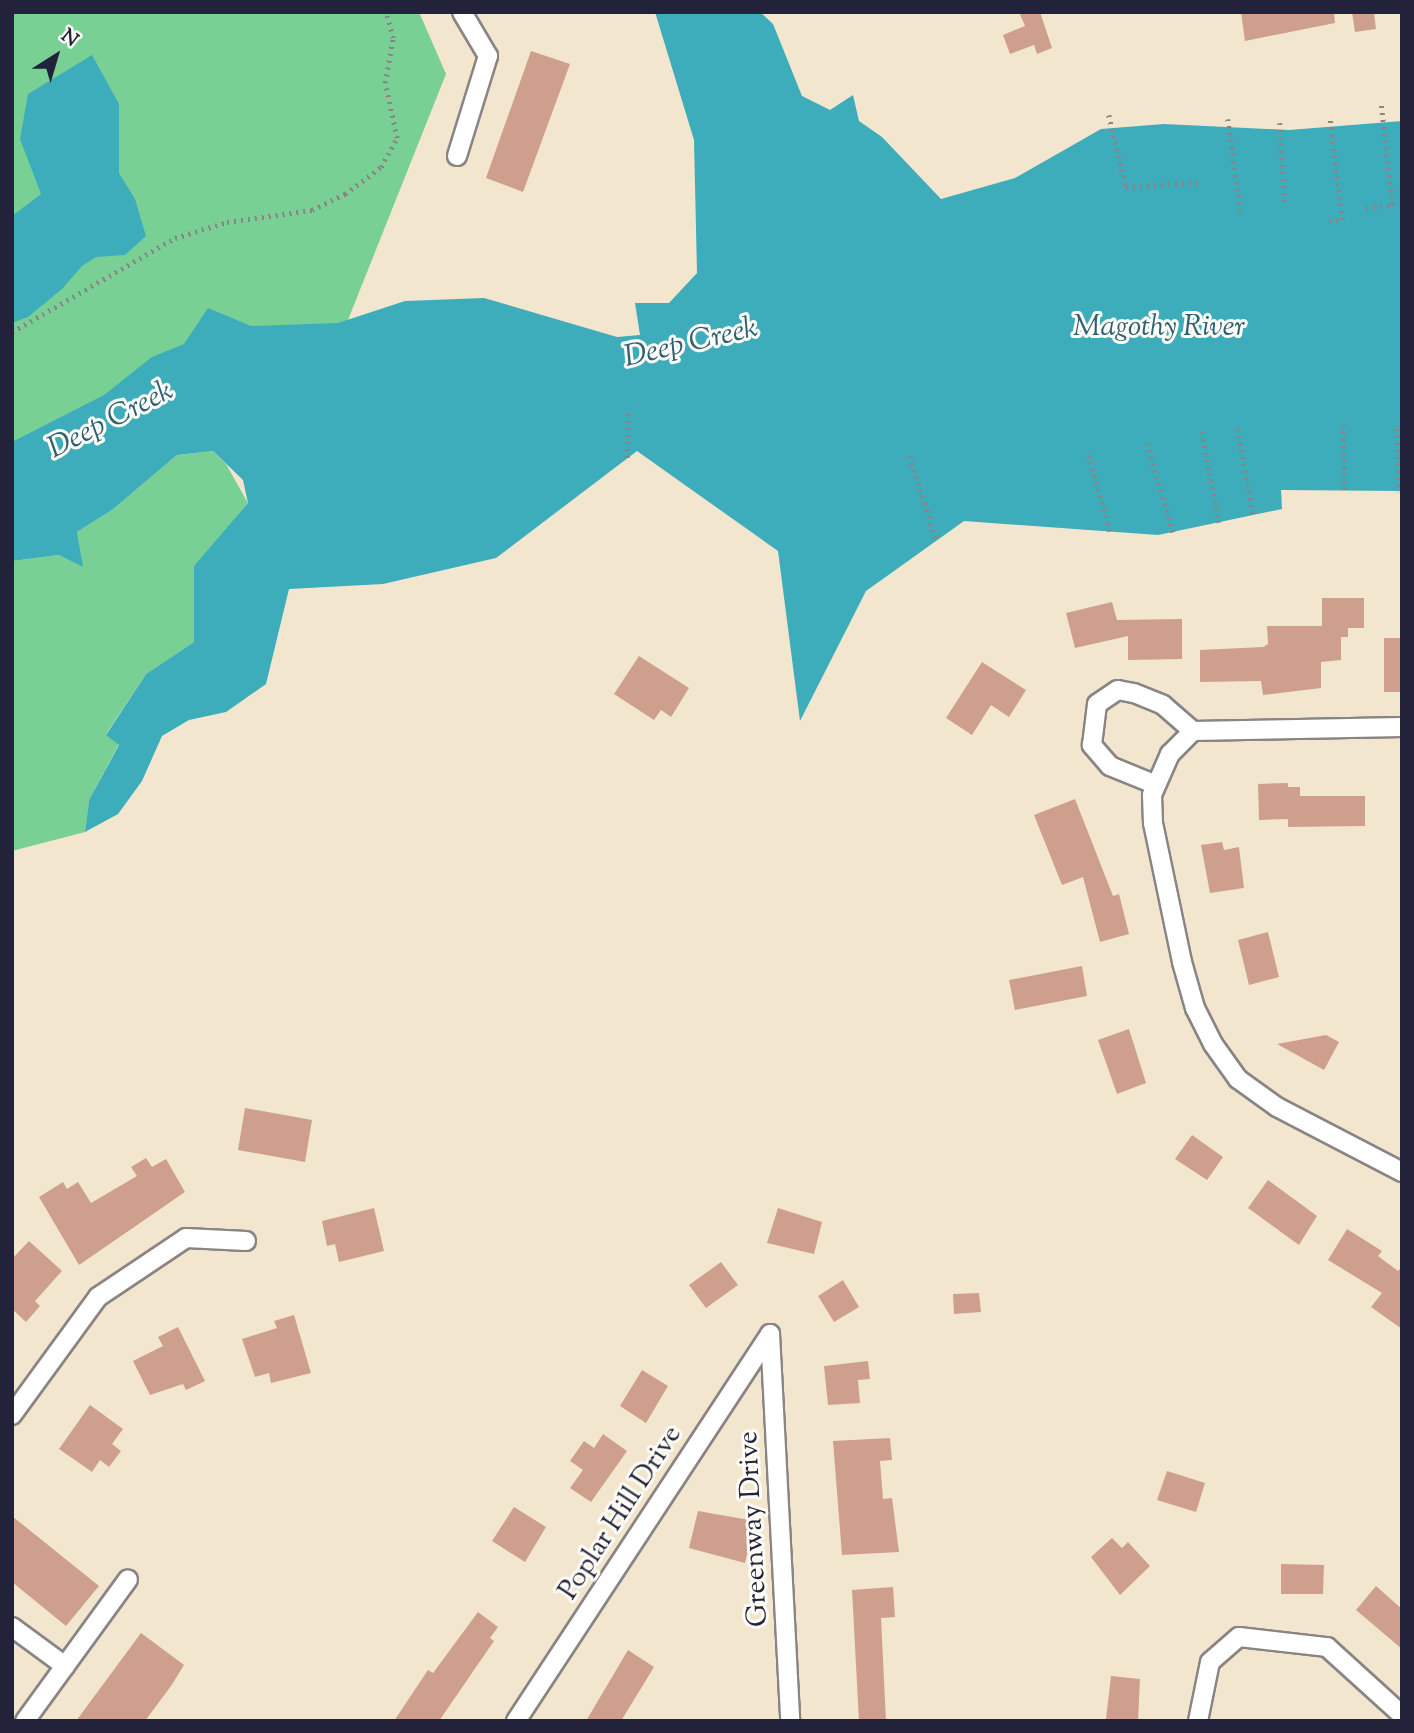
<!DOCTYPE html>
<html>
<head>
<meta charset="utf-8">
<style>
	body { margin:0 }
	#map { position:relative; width:1414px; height:1733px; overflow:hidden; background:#f2e7ce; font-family:"Sorts Mill Goudy",serif }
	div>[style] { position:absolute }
	.green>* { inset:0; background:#79d095 }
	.water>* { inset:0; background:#3dacbb }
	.building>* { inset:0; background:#cf9f8d }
	.path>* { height:4.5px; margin-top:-2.25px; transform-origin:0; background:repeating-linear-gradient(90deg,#8a8484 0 2px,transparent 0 7px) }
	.roads { filter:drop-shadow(2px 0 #8a8484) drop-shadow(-2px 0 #8a8484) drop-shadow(0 2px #8a8484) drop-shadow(0 -2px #8a8484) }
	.minor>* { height:18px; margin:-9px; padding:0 9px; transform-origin:9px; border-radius:9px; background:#fff }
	span { translate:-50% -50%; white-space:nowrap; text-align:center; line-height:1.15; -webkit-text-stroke:6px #fdfcf7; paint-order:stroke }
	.street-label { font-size:28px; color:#22223b }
	.water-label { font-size:30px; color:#2e6075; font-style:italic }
	.frame { position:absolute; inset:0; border:14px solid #22223b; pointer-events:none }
	.north { position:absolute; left:21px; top:21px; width:70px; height:70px; -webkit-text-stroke:5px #fdfcf7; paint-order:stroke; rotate:37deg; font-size:19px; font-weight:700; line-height:28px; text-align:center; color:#22223b }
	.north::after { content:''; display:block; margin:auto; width:24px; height:32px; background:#22223b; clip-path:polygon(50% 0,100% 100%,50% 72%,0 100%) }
</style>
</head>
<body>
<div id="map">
	<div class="green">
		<div style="clip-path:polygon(12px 12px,419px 12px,446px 74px,340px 340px,12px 444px)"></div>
		<div style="clip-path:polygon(213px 451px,226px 464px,248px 503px,195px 566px,194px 642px,146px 674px,106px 734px,119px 744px,89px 800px,85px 832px,12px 851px,12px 561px,59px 555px,82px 566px,77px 532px,112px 510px,177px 455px)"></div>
	</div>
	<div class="water">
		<div style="clip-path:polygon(655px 12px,760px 12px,773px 24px,802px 96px,830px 110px,853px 95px,859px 121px,882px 137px,941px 199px,1015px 178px,1101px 129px,1164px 124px,1289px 130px,1402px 121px,1402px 491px,1281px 490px,1282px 509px,1158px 535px,964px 521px,866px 591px,800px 721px,778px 551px,637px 451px,496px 558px,383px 584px,289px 589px,266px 684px,226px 712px,189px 720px,162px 736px,142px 781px,118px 814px,85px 832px,89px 800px,119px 745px,106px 735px,146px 674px,194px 642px,194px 566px,248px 503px,243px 480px,213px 451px,177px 455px,112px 510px,77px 532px,83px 567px,59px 555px,12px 561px,12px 442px,104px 395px,152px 357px,184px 344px,208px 308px,251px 326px,338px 323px,405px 301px,484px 298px,617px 337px,640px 335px,635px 303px,669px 303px,697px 273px,694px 140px)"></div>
		<div style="clip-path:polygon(92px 55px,119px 104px,119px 173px,135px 199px,146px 236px,125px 255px,96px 257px,82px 266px,62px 289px,28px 317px,12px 323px,12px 216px,41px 194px,20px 139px,28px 94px)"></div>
	</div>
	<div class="building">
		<div style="clip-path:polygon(1019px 12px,1040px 12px,1052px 48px,1037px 54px,1034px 45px,1010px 54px,1003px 35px,1025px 26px)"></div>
		<div style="clip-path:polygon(1241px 12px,1334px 12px,1335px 23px,1245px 41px)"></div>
		<div style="clip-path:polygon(1352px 12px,1374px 12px,1376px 29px,1355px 32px)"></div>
		<div style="clip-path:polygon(531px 51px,570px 64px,523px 192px,486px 178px)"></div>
		<div style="clip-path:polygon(1322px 598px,1364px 598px,1364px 628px,1348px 628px,1348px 637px,1341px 637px,1341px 660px,1321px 662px,1321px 688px,1263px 695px,1261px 681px,1200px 682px,1200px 650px,1263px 647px,1268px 644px,1267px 626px,1322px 626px)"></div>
		<div style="clip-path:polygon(1112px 602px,1117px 620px,1182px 619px,1182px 659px,1128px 660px,1128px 636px,1075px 648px,1066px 613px)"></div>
		<div style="clip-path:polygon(1384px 638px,1402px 638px,1402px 692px,1384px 692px)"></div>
		<div style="clip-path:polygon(639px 656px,689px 688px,671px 717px,661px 710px,654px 720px,614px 694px)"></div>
		<div style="clip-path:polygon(982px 662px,1026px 690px,1009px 717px,991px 705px,972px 735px,946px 718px)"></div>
		<div style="clip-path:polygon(1288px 783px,1288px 787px,1300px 787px,1300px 796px,1365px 796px,1365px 826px,1288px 827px,1288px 819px,1259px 820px,1258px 784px)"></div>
		<div style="clip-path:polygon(1075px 799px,1113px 896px,1119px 894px,1129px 934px,1100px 942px,1083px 877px,1062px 885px,1034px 815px)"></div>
		<div style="clip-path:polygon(1222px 842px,1224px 850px,1239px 847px,1244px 888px,1210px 893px,1201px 845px)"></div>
		<div style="clip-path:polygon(1268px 932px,1279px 977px,1249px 985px,1238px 940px)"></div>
		<div style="clip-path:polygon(1082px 966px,1087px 996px,1015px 1010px,1009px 980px)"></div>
		<div style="clip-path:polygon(1129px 1029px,1146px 1083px,1117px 1094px,1098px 1040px)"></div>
		<div style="clip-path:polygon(1326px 1035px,1339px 1042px,1324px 1070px,1277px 1044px)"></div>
		<div style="clip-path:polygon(245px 1108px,312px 1120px,305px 1162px,238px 1150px)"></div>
		<div style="clip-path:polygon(1192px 1135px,1223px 1157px,1207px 1180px,1175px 1159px)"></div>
		<div style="clip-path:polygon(146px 1158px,152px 1167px,166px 1159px,185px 1192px,79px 1265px,39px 1197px,63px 1182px,67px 1189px,78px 1182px,91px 1203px,137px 1176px,131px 1167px)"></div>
		<div style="clip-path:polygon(1268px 1180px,1317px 1216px,1299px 1245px,1248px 1208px)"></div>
		<div style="clip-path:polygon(374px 1208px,384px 1251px,339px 1262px,335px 1244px,327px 1246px,322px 1221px)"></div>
		<div style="clip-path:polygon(778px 1208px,822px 1222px,814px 1254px,767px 1243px)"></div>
		<div style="clip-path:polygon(1347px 1229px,1382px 1251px,1378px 1256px,1398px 1271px,1402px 1267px,1402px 1329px,1371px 1307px,1382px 1293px,1328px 1260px)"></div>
		<div style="clip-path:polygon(29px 1241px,62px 1271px,35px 1301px,40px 1306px,26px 1322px,12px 1309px,12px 1259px)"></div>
		<div style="clip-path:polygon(721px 1262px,738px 1285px,706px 1308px,689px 1285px)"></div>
		<div style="clip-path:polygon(843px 1280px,859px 1307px,834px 1322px,818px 1296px)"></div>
		<div style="clip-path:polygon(979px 1293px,981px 1312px,954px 1314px,953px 1294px)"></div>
		<div style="clip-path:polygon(294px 1315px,311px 1373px,271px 1383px,269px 1373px,255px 1377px,242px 1339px,277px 1328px,274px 1321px)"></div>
		<div style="clip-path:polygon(178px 1327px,205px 1381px,186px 1390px,183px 1384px,150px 1395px,133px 1361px,163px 1346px,158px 1337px)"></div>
		<div style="clip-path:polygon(868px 1361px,870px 1379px,858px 1380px,860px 1403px,828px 1405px,824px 1366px)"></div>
		<div style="clip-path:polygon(642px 1370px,668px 1386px,646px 1423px,620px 1406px)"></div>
		<div style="clip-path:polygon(90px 1405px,123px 1429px,112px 1444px,121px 1451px,109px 1467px,100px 1460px,92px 1472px,59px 1449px)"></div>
		<div style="clip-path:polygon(603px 1434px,627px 1451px,591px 1502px,570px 1488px,583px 1470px,570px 1461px,584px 1441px,594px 1448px)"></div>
		<div style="clip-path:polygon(890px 1438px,892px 1460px,880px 1461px,883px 1499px,892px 1498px,899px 1552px,842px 1555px,833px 1441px)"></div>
		<div style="clip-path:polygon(1167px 1471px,1205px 1483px,1196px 1512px,1157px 1500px)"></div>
		<div style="clip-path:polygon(514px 1507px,546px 1527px,525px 1562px,492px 1541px)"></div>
		<div style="clip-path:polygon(698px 1511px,755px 1521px,745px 1563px,689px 1548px)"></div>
		<div style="clip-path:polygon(12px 1516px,99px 1586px,66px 1626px,12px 1582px)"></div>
		<div style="clip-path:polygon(1112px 1538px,1122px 1548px,1128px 1542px,1150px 1566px,1120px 1595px,1091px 1557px)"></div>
		<div style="clip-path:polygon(1281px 1564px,1324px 1565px,1323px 1594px,1281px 1594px)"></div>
		<div style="clip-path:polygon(1376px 1586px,1402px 1609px,1402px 1649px,1356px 1610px)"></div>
		<div style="clip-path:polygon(893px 1587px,895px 1617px,881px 1618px,886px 1721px,859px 1721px,852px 1590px)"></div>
		<div style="clip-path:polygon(478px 1612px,498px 1627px,490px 1638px,494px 1641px,439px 1721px,394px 1721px,428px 1670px,433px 1673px)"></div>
		<div style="clip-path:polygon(141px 1633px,184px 1665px,171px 1686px,145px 1721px,76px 1721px)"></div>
		<div style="clip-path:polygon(628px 1650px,654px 1667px,621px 1721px,586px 1721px)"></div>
		<div style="clip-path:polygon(1111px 1676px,1140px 1679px,1138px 1721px,1106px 1719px)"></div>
	</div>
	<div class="path">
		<div style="left:1109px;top:115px;width:74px;rotate:76.7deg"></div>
		<div style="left:1126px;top:187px;width:76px;rotate:-3.8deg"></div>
		<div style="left:1228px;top:119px;width:95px;rotate:82.1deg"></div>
		<div style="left:1280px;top:123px;width:84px;rotate:86.6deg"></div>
		<div style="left:1366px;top:208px;width:26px;rotate:-7deg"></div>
		<div style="left:1392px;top:205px;width:103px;rotate:-96.2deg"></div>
		<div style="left:1329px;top:221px;width:13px;rotate:-4deg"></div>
		<div style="left:1342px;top:220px;width:101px;rotate:-96.8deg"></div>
		<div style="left:12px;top:332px;width:188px;rotate:-30deg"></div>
		<div style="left:175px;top:238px;width:54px;rotate:-17.1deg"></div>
		<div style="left:227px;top:222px;width:86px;rotate:-8deg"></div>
		<div style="left:312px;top:210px;width:37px;rotate:-26deg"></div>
		<div style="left:345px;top:194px;width:45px;rotate:-36.9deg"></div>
		<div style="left:381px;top:167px;width:33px;rotate:-61deg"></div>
		<div style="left:397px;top:138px;width:56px;rotate:-102.3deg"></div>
		<div style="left:385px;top:83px;width:46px;rotate:-79.9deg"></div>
		<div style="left:393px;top:38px;width:27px;rotate:-105deg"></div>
		<div style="left:1343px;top:425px;width:66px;rotate:88.3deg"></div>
		<div style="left:1238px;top:429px;width:87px;rotate:80.1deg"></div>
		<div style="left:1397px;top:429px;width:63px;rotate:88.2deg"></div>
		<div style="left:1202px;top:432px;width:92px;rotate:79.3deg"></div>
		<div style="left:1147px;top:443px;width:93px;rotate:73.7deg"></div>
		<div style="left:1089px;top:455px;width:79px;rotate:74.6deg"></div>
		<div style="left:910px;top:456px;width:88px;rotate:72.8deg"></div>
		<div style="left:627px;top:458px;width:48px;rotate:-88.8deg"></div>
	</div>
	<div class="roads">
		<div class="minor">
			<div style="left:457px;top:156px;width:105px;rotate:-72.8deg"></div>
			<div style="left:488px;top:56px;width:51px;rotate:-120.6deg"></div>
			<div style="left:1402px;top:727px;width:209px;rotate:178.9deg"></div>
			<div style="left:1193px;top:731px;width:33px;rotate:135deg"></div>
			<div style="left:1170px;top:754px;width:45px;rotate:113.7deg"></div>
			<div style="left:1152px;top:795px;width:28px;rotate:88deg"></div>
			<div style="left:1153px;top:823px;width:142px;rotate:78.2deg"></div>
			<div style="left:1182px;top:962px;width:48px;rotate:74.2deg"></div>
			<div style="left:1195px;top:1008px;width:40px;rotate:63.4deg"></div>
			<div style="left:1213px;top:1044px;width:43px;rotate:54.5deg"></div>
			<div style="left:1238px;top:1079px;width:48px;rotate:35.7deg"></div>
			<div style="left:1277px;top:1107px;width:141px;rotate:27.5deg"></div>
			<div style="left:1154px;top:784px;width:48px;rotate:-157.8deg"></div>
			<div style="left:1110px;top:766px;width:28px;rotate:-131deg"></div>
			<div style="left:1092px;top:745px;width:41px;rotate:-83deg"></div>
			<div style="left:1097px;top:704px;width:25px;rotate:-34deg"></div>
			<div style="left:1118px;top:690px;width:16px;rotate:11deg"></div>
			<div style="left:1134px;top:693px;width:31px;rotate:22deg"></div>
			<div style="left:1163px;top:705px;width:40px;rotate:41deg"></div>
			<div style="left:770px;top:1334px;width:388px;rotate:87deg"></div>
			<div style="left:12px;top:1415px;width:146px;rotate:-53.9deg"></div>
			<div style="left:98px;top:1297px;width:106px;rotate:-33.8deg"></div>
			<div style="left:186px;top:1238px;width:60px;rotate:2.9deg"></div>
			<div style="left:12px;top:1627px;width:66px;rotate:36.3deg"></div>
			<div style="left:25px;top:1721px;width:175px;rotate:-54deg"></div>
			<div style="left:516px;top:1721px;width:463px;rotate:-56.7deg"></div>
			<div style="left:1198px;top:1721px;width:60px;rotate:-78.5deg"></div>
			<div style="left:1210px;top:1662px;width:38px;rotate:-41deg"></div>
			<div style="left:1239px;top:1637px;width:89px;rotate:6.5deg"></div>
			<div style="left:1327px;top:1647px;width:101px;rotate:42.2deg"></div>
		</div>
	</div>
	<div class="street-label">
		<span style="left:621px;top:1513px;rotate:-57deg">Poplar Hill Drive</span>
		<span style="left:754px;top:1529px;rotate:-93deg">Greenway Drive</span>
	</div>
	<div class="water-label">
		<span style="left:1159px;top:328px">Magothy River</span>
		<span style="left:691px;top:344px;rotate:-13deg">Deep Creek</span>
		<span style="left:111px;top:421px;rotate:-27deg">Deep Creek</span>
	</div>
	<div class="frame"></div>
	<div class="north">N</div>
</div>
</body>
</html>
